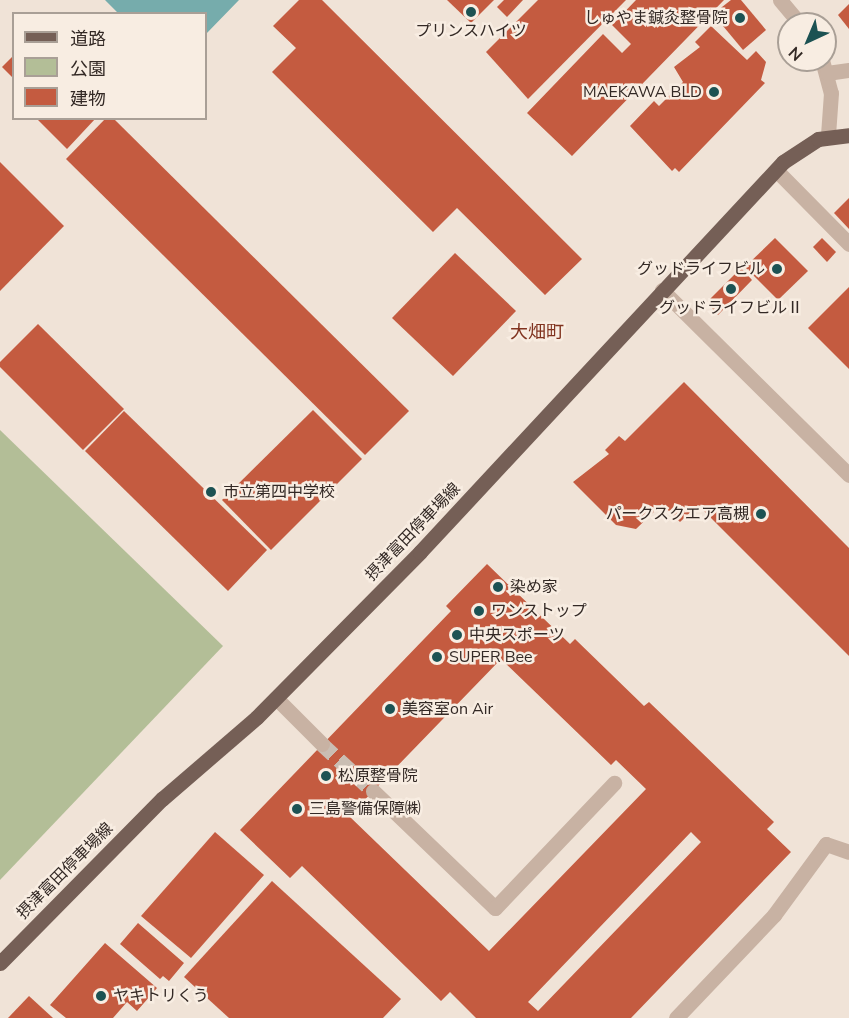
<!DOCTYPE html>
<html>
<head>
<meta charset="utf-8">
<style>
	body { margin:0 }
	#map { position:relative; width:849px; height:1018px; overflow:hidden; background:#f0e3d7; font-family:"Nunito Sans","Noto Sans JP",sans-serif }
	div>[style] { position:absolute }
	.green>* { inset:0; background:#b3be97 }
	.water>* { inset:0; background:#76acac }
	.building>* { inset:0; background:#c45b40 }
	.minor-tunnel>* { height:15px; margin-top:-7.5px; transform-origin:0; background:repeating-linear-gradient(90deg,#cabeb3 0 15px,transparent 0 23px) }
	.minor>* { height:15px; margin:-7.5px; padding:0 7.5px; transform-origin:7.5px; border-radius:7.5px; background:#c8b2a3 }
	.major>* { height:15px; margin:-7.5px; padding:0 7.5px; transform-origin:7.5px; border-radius:7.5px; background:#755f56 }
	.dots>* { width:16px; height:16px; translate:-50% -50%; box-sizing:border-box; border:3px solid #f8ede2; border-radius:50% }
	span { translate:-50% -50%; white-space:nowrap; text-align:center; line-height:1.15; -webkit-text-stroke:5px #f8ede2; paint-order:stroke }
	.poi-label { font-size:16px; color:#332925 }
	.right { translate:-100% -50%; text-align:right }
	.left { translate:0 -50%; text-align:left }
	.street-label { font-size:16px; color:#332925 }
	.neighbourhood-label { font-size:18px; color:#80331f }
	.legend { position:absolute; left:12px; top:12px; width:195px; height:108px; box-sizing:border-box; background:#f8ede2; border:2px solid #a99f96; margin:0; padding:8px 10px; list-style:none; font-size:18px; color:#332925 }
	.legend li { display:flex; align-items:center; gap:12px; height:30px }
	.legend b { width:30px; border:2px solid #a99f96 }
	.north { position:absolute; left:777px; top:12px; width:60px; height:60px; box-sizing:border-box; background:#f8ede2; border:2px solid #a99f96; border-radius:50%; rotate:224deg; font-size:16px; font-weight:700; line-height:24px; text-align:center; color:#332925 }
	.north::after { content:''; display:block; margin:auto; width:21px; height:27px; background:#1c5253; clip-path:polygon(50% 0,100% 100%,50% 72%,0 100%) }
</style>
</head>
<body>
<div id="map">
	<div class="green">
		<div style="clip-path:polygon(0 430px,223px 646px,0 880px)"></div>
	</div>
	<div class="water">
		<div style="clip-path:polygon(105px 0,239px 0,206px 34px,206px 14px,118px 13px)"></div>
	</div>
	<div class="building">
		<div style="clip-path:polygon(299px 0,322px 0,582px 259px,545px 295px,457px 208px,433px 232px,272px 72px,296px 48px,273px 26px)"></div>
		<div style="clip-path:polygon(447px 0,494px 0,471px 23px)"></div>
		<div style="clip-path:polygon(504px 0,523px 0,507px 17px,497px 7px)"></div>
		<div style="clip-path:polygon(538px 0,626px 0,528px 99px,486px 52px)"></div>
		<div style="clip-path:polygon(636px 0,724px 0,572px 156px,527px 113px,603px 34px,622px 53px,631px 44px,612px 25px)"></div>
		<div style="clip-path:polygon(731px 0,741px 0,766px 30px,743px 50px,713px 14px)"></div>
		<div style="clip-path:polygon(849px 4px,849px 29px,838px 15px)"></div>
		<div style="clip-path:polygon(711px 26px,747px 60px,756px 51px,766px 62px,761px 80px,765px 83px,679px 172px,675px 168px,672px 171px,630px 126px,654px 101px,659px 106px,683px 82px,674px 67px,700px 47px,695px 42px)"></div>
		<div style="clip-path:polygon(14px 55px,14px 79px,2px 67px)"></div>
		<div style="clip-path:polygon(36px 118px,96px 118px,67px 149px)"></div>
		<div style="clip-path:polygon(106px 118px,113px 118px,409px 411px,365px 455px,66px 159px)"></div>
		<div style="clip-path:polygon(0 162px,64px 226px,0 291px)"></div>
		<div style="clip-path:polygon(849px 198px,849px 229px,834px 213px)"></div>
		<div style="clip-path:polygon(775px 238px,808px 271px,778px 300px,745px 267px)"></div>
		<div style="clip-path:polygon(822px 238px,836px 252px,827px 262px,813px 247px)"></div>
		<div style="clip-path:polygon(455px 253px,516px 311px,453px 376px,392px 318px)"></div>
		<div style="clip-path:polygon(741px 268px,752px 280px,718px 315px,711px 307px,714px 303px,710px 299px)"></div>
		<div style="clip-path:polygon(849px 287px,849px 369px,808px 328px)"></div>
		<div style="clip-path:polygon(38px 324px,124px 409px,83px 450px,0 367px,0 362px)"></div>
		<div style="clip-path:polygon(684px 382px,849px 548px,849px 656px,698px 505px,680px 522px,662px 504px,636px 529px,616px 525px,573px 482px,609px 454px,605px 450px,619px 436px,625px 441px)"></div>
		<div style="clip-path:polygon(313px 410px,362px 459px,271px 550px,222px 500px)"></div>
		<div style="clip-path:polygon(124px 411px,267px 550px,228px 591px,85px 451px)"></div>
		<div style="clip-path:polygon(evenodd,487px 564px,570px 644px,575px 639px,644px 706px,649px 702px,774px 822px,767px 829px,791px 852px,631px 1018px,476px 1018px,450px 992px,441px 1001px,302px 866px,290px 878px,240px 830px,451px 611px,446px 606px,487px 564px,501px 659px,611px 765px,616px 760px,646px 789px,489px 951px,349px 816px,501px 659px,487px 564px,691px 832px,701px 842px,538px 1011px,528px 1002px,691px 832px)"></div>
		<div style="clip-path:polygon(215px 832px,264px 875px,191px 958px,141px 916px)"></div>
		<div style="clip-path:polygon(272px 881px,401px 999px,383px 1018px,229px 1018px,184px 977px)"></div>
		<div style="clip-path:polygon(138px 923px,184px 963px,169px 981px,163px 976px,160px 979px,120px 944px)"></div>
		<div style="clip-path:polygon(105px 943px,157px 988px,137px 1011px,127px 1002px,113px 1018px,66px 1018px,50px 1005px)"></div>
		<div style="clip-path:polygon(29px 996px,53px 1018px,8px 1018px)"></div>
	</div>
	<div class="minor-tunnel">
		<div style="left:322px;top:744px;width:69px;rotate:42.7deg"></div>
	</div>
	<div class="minor">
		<div style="left:780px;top:0;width:31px;rotate:50deg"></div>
		<div style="left:822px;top:60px;width:34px;rotate:75deg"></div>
		<div style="left:831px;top:93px;width:42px;rotate:94.1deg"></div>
		<div style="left:827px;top:73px;width:22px;rotate:-8deg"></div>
		<div style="left:776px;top:170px;width:104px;rotate:45.4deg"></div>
		<div style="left:662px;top:290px;width:263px;rotate:44.7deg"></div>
		<div style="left:276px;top:698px;width:65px;rotate:45deg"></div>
		<div style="left:373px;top:791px;width:169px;rotate:43.8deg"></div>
		<div style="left:495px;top:908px;width:173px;rotate:-46.4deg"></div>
		<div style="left:676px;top:1018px;width:142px;rotate:-46.4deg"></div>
		<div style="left:774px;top:915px;width:88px;rotate:-53.8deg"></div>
		<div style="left:826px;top:844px;width:24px;rotate:19deg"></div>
	</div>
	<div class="major">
		<div style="left:0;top:963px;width:231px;rotate:-45.4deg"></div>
		<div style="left:162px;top:799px;width:125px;rotate:-40.8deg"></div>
		<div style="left:257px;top:717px;width:232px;rotate:-45.3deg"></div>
		<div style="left:420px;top:552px;width:533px;rotate:-47.05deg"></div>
		<div style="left:783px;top:162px;width:42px;rotate:-33.3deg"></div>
		<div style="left:818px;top:139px;width:31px;rotate:-7deg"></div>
	</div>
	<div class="dots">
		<div style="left:471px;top:12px;background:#1c5253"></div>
		<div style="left:740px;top:18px;background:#1c5253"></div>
		<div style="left:714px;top:92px;background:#1c5253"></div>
		<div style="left:777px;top:269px;background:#1c5253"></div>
		<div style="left:731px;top:289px;background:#1c5253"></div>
		<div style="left:211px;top:492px;background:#1c5253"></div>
		<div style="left:761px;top:514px;background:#1c5253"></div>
		<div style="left:498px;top:587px;background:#1c5253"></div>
		<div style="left:479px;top:611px;background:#1c5253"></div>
		<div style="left:457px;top:635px;background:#1c5253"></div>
		<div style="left:437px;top:657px;background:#1c5253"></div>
		<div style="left:390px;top:709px;background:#1c5253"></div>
		<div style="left:326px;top:776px;background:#1c5253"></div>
		<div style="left:297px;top:809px;background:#1c5253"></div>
		<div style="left:101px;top:996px;background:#1c5253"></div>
	</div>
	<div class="poi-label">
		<span class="right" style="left:728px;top:18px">しゅやま鍼灸整骨院</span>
		<span style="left:471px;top:31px">プリンスハイツ</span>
		<span class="right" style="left:702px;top:92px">MAEKAWA BLD</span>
		<span class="right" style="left:765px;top:269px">グッドライフビル</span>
		<span style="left:731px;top:308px">グッドライフビルⅡ</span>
		<span class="left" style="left:223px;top:492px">市立第四中学校</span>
		<span class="right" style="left:749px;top:514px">パークスクエア高槻</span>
		<span class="left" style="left:510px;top:587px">染め家</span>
		<span class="left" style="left:491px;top:611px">ワンストップ</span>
		<span class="left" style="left:469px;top:635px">中央スポーツ</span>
		<span class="left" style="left:449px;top:657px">SUPER Bee</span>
		<span class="left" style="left:402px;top:709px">美容室on Air</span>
		<span class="left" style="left:338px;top:776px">松原整骨院</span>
		<span class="left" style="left:309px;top:809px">三島警備保障㈱</span>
		<span class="left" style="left:113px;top:996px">ヤキトリくう</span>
	</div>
	<div class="street-label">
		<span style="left:413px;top:532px;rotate:-46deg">摂津富田停車場線</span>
		<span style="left:65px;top:871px;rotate:-45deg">摂津富田停車場線</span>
	</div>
	<div class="neighbourhood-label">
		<span style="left:537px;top:332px">大畑町</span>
	</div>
	<ul class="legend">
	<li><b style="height:8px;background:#755f56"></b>道路</li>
	<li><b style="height:16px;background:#b3be97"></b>公園</li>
	<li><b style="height:16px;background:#c45b40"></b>建物</li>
	</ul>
	<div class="north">N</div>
</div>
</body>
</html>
